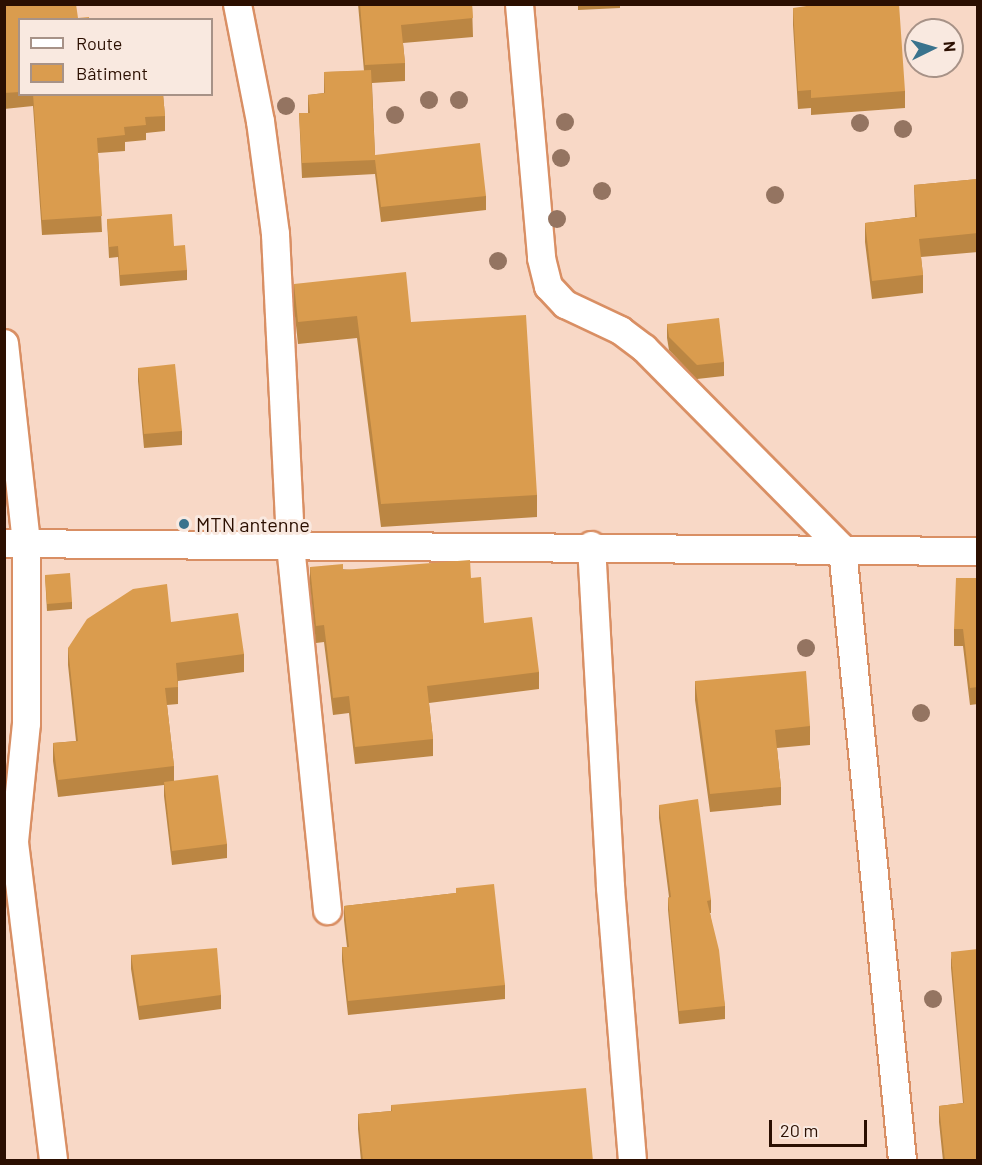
<!DOCTYPE html>
<html>
<head>
<meta charset="utf-8">
<style>
	body { margin:0 }
	#map { position:relative; width:982px; height:1165px; overflow:hidden; background:#f8d8c6; font-family:Barlow,sans-serif }
	div>[style] { position:absolute }
	.roads { filter:drop-shadow(2px 0 #d98f64) drop-shadow(-2px 0 #d98f64) drop-shadow(0 2px #d98f64) drop-shadow(0 -2px #d98f64) }
	.minor>* { height:27px; margin:-13.5px; padding:0 13.5px; transform-origin:13.5px; border-radius:13.5px; background:#fff }
	.trees>* { width:18px; height:18px; margin:-9px; border-radius:50%; background:#947461 }
	.wall>* { inset:0; background:#bb8643 }
	.building>* { inset:0; background:#da9c4e }
	.dots>* { width:16px; height:16px; translate:-50% -50%; box-sizing:border-box; border:3px solid #f9e9e0; border-radius:50% }
	span { translate:-50% -50%; white-space:nowrap; text-align:center; line-height:1.15; -webkit-text-stroke:6px #f9e9e0; paint-order:stroke }
	.poi-label { font-size:20px; color:#2b0f01 }
	.left { translate:0 -50%; text-align:left }
	.frame { position:absolute; inset:0; border:6px solid #2b0f01; pointer-events:none }
	.legend { position:absolute; left:18px; top:18px; width:195px; height:78px; box-sizing:border-box; background:#f9e9e0; border:2px solid #a79287; margin:0; padding:8px 10px; list-style:none; font-size:18px; color:#2b0f01 }
	.legend li { display:flex; align-items:center; gap:12px; height:30px }
	.legend b { width:30px; border:2px solid #a79287 }
	.north { position:absolute; left:904px; top:18px; width:60px; height:60px; box-sizing:border-box; background:#f9e9e0; border:2px solid #a79287; border-radius:50%; rotate:85deg; font-size:16px; font-weight:700; line-height:24px; text-align:center; color:#2b0f01 }
	.north::after { content:''; display:block; margin:auto; width:21px; height:27px; background:#3a738d; clip-path:polygon(50% 0,100% 100%,50% 72%,0 100%) }
	.scale { position:absolute; left:769px; top:1120px; width:98px; height:27px; box-sizing:border-box; border:3px solid #2b0f01; border-top:0; padding-left:8px; font-size:18px; line-height:21px; white-space:nowrap; color:#2b0f01; -webkit-text-stroke:4px #f9e9e0; paint-order:stroke }
</style>
</head>
<body>
<div id="map">
	<div class="roads">
		<div class="minor">
			<div style="left:237px;top:4px;width:119px;rotate:78.9deg"></div>
			<div style="left:260px;top:121px;width:114px;rotate:82.4deg"></div>
			<div style="left:275px;top:234px;width:311px;rotate:87.2deg"></div>
			<div style="left:290px;top:545px;width:367px;rotate:84.2deg"></div>
			<div style="left:519px;top:4px;width:255px;rotate:85deg"></div>
			<div style="left:541px;top:258px;width:29px;rotate:76deg"></div>
			<div style="left:548px;top:286px;width:25px;rotate:47deg"></div>
			<div style="left:565px;top:304px;width:61px;rotate:25.3deg"></div>
			<div style="left:620px;top:330px;width:30px;rotate:37deg"></div>
			<div style="left:644px;top:348px;width:281px;rotate:45.3deg"></div>
			<div style="left:842px;top:548px;width:615px;rotate:84.4deg"></div>
			<div style="left:4px;top:343px;width:201px;rotate:83.7deg"></div>
			<div style="left:26px;top:543px;width:180px;rotate:90deg"></div>
			<div style="left:26px;top:723px;width:120px;rotate:95.8deg"></div>
			<div style="left:14px;top:842px;width:10px;rotate:163deg"></div>
			<div style="left:4px;top:543px;width:974px;rotate:0.47deg"></div>
			<div style="left:591px;top:545px;width:343px;rotate:86.8deg"></div>
			<div style="left:610px;top:887px;width:274px;rotate:85.4deg"></div>
			<div style="left:14px;top:842px;width:320px;rotate:83deg"></div>
		</div>
	</div>
	<div class="trees">
		<div style="left:429px;top:100px"></div>
		<div style="left:459px;top:100px"></div>
		<div style="left:286px;top:106px"></div>
		<div style="left:395px;top:115px"></div>
		<div style="left:565px;top:122px"></div>
		<div style="left:860px;top:123px"></div>
		<div style="left:903px;top:129px"></div>
		<div style="left:561px;top:158px"></div>
		<div style="left:602px;top:191px"></div>
		<div style="left:775px;top:195px"></div>
		<div style="left:557px;top:219px"></div>
		<div style="left:498px;top:261px"></div>
		<div style="left:806px;top:648px"></div>
		<div style="left:921px;top:713px"></div>
		<div style="left:933px;top:999px"></div>
	</div>
	<div class="wall">
		<div style="clip-path:polygon(4px 4px,78px 18px,89px 20px,20px 20px,20px 94px,163px 94px,165px 116px,165px 131px,146px 133px,146px 140px,125px 142px,125px 151px,98px 153px,102px 232px,42px 235px,33px 106px,4px 109px)"></div>
		<div style="clip-path:polygon(358px 4px,472px 4px,473px 37px,403px 43px,405px 63px,405px 81px,372px 83px,375px 155px,486px 196px,486px 210px,381px 222px,375px 174px,302px 178px,299px 113px,308px 113px,308px 95px,324px 93px,324px 72px,364px 71px)"></div>
		<div style="clip-path:polygon(578px 4px,620px 4px,620px 8px,578px 10px)"></div>
		<div style="clip-path:polygon(793px 8px,905px 91px,905px 108px,811px 115px,811px 108px,798px 109px,793px 25px)"></div>
		<div style="clip-path:polygon(978px 179px,978px 252px,921px 257px,923px 275px,923px 293px,872px 299px,865px 242px,865px 223px,915px 217px,914px 185px)"></div>
		<div style="clip-path:polygon(107px 219px,174px 246px,187px 270px,187px 280px,120px 286px,118px 257px,109px 258px)"></div>
		<div style="clip-path:polygon(294px 284px,411px 322px,537px 495px,537px 517px,381px 527px,357px 338px,298px 344px,294px 307px)"></div>
		<div style="clip-path:polygon(667px 324px,724px 362px,724px 376px,697px 379px,669px 350px,667px 338px)"></div>
		<div style="clip-path:polygon(138px 368px,182px 431px,182px 445px,144px 448px,138px 381px)"></div>
		<div style="clip-path:polygon(310px 567px,471px 578px,484px 623px,539px 672px,539px 689px,429px 703px,433px 739px,433px 756px,355px 764px,349px 713px,333px 715px,324px 642px,316px 643px,310px 584px)"></div>
		<div style="clip-path:polygon(45px 575px,72px 602px,72px 609px,47px 611px)"></div>
		<div style="clip-path:polygon(978px 578px,978px 704px,970px 705px,963px 646px,954px 646px,954px 629px)"></div>
		<div style="clip-path:polygon(171px 622px,244px 654px,244px 672px,178px 681px,178px 704px,167px 705px,174px 766px,174px 781px,227px 844px,227px 858px,172px 865px,164px 796px,164px 785px,58px 797px,53px 761px,53px 743px,76px 741px,68px 665px,68px 648px)"></div>
		<div style="clip-path:polygon(695px 681px,810px 726px,810px 745px,777px 748px,781px 787px,781px 805px,710px 812px,695px 700px)"></div>
		<div style="clip-path:polygon(659px 805px,711px 900px,711px 913px,710px 913px,725px 1006px,725px 1019px,679px 1024px,668px 910px,668px 898px,669px 897px,659px 818px)"></div>
		<div style="clip-path:polygon(456px 888px,505px 985px,505px 999px,348px 1015px,342px 961px,342px 947px,347px 947px,344px 920px,344px 906px,456px 893px)"></div>
		<div style="clip-path:polygon(951px 952px,978px 1161px,943px 1161px,939px 1122px,939px 1106px,963px 1103px,951px 968px)"></div>
		<div style="clip-path:polygon(131px 955px,221px 995px,221px 1009px,139px 1020px,131px 969px)"></div>
		<div style="clip-path:polygon(391px 1105px,593px 1161px,361px 1161px,358px 1129px,358px 1114px,391px 1111px)"></div>
	</div>
	<div class="building">
		<div style="clip-path:polygon(4px 4px,76px 4px,78px 18px,89px 17px,89px 20px,20px 20px,20px 92px,4px 93px)"></div>
		<div style="clip-path:polygon(360px 4px,472px 4px,473px 18px,401px 25px,405px 63px,365px 65px)"></div>
		<div style="clip-path:polygon(820px 4px,899px 4px,905px 91px,811px 98px,811px 90px,798px 91px,793px 8px)"></div>
		<div style="clip-path:polygon(371px 70px,375px 155px,480px 143px,486px 196px,381px 207px,375px 160px,302px 163px,299px 113px,310px 113px,308px 95px,325px 93px,324px 72px)"></div>
		<div style="clip-path:polygon(33px 94px,163px 94px,165px 116px,145px 117px,146px 125px,124px 127px,125px 135px,97px 138px,102px 216px,42px 220px)"></div>
		<div style="clip-path:polygon(978px 179px,978px 233px,919px 239px,923px 275px,872px 281px,865px 223px,917px 217px,914px 185px)"></div>
		<div style="clip-path:polygon(172px 214px,174px 246px,185px 245px,187px 270px,120px 275px,118px 246px,109px 247px,107px 219px)"></div>
		<div style="clip-path:polygon(406px 272px,411px 322px,526px 315px,537px 495px,381px 504px,357px 316px,298px 322px,294px 284px)"></div>
		<div style="clip-path:polygon(719px 318px,724px 362px,697px 365px,669px 337px,667px 324px)"></div>
		<div style="clip-path:polygon(175px 364px,182px 431px,144px 434px,138px 368px)"></div>
		<div style="clip-path:polygon(470px 560px,471px 578px,481px 577px,484px 623px,532px 617px,539px 672px,427px 686px,433px 739px,355px 747px,349px 696px,333px 698px,324px 625px,316px 626px,310px 567px,343px 564px,343px 570px)"></div>
		<div style="clip-path:polygon(70px 573px,72px 602px,47px 604px,45px 575px)"></div>
		<div style="clip-path:polygon(956px 578px,978px 578px,978px 687px,970px 688px,963px 629px,954px 629px)"></div>
		<div style="clip-path:polygon(167px 584px,171px 622px,238px 613px,244px 654px,176px 663px,178px 687px,165px 688px,174px 766px,58px 780px,53px 743px,78px 741px,68px 648px,87px 619px,133px 589px)"></div>
		<div style="clip-path:polygon(806px 671px,810px 726px,775px 730px,781px 787px,710px 794px,695px 681px)"></div>
		<div style="clip-path:polygon(218px 775px,227px 844px,172px 851px,164px 782px)"></div>
		<div style="clip-path:polygon(698px 799px,711px 900px,707px 901px,719px 950px,725px 1006px,679px 1011px,668px 898px,671px 897px,659px 805px)"></div>
		<div style="clip-path:polygon(494px 884px,505px 985px,348px 1001px,342px 947px,349px 947px,344px 906px,456px 893px,456px 888px)"></div>
		<div style="clip-path:polygon(217px 948px,221px 995px,139px 1006px,131px 955px)"></div>
		<div style="clip-path:polygon(978px 949px,978px 1161px,945px 1161px,939px 1106px,964px 1103px,951px 952px)"></div>
		<div style="clip-path:polygon(586px 1088px,593px 1161px,363px 1161px,358px 1114px,392px 1111px,391px 1105px)"></div>
	</div>
	<div class="dots">
		<div style="left:184px;top:524px;background:#3a738d"></div>
	</div>
	<div class="poi-label">
		<span class="left" style="left:196px;top:524px">MTN antenne</span>
	</div>
	<div class="frame"></div>
	<ul class="legend">
	<li><b style="height:8px;background:#fff"></b>Route</li>
	<li><b style="height:16px;background:#da9c4e"></b>Bâtiment</li>
	</ul>
	<div class="north">N</div>
	<div class="scale">20 m</div>
</div>
</body>
</html>
